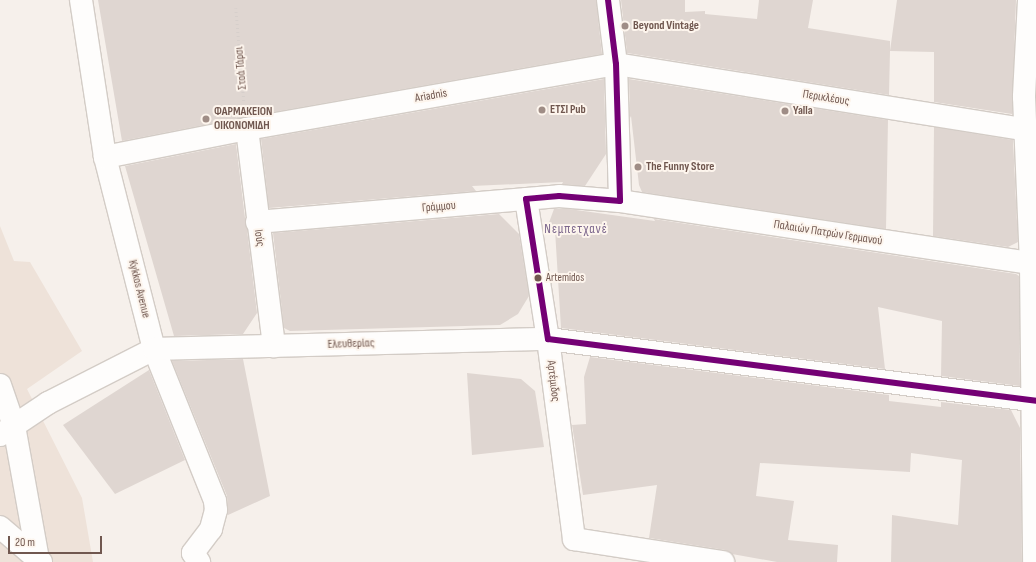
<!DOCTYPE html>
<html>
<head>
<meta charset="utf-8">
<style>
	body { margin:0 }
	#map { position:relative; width:1036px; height:562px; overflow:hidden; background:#f6f0eb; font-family:"Sofia Sans Condensed",sans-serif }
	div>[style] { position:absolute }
	.residential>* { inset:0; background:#eee2d9 }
	.building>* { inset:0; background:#dfd6d1 }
	.path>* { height:2.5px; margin-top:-1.25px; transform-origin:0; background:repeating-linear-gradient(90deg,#d6cfcb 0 1px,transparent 0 4px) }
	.roads { filter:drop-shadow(1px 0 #d3ccc6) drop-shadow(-1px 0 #d3ccc6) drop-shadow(0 1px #d3ccc6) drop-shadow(0 -1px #d3ccc6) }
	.street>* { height:22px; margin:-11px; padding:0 11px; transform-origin:11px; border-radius:11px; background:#fefdfc }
	.bus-1>* { height:6px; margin:-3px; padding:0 3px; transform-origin:3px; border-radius:3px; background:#740074 }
	.dots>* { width:11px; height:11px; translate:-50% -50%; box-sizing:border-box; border:2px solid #fdf5ed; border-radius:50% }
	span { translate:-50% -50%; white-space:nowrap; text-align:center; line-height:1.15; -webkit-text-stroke:4px #fdf5ed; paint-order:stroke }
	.bus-label { font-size:11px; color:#70574f }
	.left { translate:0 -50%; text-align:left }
	.poi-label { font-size:12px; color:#70574f; font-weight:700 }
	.street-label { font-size:12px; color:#70574f }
	.neighbourhood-label { font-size:13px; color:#7b668c; letter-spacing:1px }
	.scale { position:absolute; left:8px; top:536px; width:94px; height:18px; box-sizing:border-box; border:2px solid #70574f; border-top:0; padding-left:5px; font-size:12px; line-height:14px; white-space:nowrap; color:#70574f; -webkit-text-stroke:3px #fdf5ed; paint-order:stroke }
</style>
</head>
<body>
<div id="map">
	<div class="residential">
		<div style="clip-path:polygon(0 226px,14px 261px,30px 262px,82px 351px,27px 389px,82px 498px,93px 562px,0 562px)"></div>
	</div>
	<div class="building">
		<div style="clip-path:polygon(98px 0,596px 0,602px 54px,245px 117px,122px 141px)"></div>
		<div style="clip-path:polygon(621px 0,685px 0,685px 12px,705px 11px,705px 14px,757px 19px,759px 0,813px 0,808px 28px,890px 41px,890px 51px,897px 0,1016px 0,1012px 114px,934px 102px,934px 52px,890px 51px,889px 95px,627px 53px)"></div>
		<div style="clip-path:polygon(604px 79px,606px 154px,585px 186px,562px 184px,563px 182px,472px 186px,476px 191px,269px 208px,261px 139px)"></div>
		<div style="clip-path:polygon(629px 79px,888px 120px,886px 229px,642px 192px,639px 185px,631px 116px,630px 118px)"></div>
		<div style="clip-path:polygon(934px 127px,1013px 140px,1018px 242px,1008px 247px,933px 236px)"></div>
		<div style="clip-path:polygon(236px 144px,245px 218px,245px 223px,247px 229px,257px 313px,243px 334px,174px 336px,125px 166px)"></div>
		<div style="clip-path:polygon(554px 209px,569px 209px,655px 221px,654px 219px,1016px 274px,1019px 276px,1020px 386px,941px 376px,942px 321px,878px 307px,885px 369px,561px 328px,555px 230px,554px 231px,547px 228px)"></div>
		<div style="clip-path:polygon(499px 214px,519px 234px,529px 296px,518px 314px,500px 325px,290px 331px,284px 328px,273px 233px)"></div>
		<div style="clip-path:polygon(590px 357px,889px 395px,889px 401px,941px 407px,941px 402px,1011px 410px,1020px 428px,1022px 562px,891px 562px,892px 515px,958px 525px,962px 460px,911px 453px,910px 472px,760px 463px,756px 496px,794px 501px,788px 540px,838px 545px,837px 562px,777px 562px,732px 554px,725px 550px,649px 538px,657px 485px,583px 495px,572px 425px,586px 424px,584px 377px)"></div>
		<div style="clip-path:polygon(243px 359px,270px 496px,228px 515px,227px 496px,172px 361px)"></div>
		<div style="clip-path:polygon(149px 370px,185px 460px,115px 494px,63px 425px)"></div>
		<div style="clip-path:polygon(467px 373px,521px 379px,535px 391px,544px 447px,472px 455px)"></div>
	</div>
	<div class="path">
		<div style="left:236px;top:8px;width:93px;rotate:85.1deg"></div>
	</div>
	<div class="roads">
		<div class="street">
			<div style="left:81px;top:0;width:159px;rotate:81.3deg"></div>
			<div style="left:105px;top:157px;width:198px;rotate:75.7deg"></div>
			<div style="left:154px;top:349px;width:164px;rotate:68.1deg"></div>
			<div style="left:215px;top:501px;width:9px;rotate:84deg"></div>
			<div style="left:216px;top:510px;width:20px;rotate:105deg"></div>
			<div style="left:211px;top:529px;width:30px;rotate:127deg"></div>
			<div style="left:193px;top:553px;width:11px;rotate:56deg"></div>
			<div style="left:608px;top:0;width:64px;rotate:82.9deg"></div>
			<div style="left:616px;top:64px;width:137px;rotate:88.3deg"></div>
			<div style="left:1029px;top:0;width:97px;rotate:93deg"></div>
			<div style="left:1024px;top:97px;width:167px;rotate:87.6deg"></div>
			<div style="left:1031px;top:264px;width:298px;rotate:89.4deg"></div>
			<div style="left:247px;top:129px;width:219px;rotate:82.9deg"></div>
			<div style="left:105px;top:157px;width:145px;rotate:-11.2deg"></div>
			<div style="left:247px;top:129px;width:375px;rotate:-10deg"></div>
			<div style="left:616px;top:64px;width:425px;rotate:9.1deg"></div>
			<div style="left:526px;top:199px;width:142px;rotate:81.1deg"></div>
			<div style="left:548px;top:339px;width:202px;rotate:82.6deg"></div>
			<div style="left:574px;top:539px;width:151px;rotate:8.8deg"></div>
			<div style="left:257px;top:222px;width:303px;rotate:-4.9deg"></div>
			<div style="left:559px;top:196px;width:61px;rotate:4.7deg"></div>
			<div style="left:620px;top:201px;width:421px;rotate:8.6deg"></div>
			<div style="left:0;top:385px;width:43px;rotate:71.1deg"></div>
			<div style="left:14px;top:426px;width:135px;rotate:79.8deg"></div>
			<div style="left:0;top:435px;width:58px;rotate:-33.7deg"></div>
			<div style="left:48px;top:403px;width:119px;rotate:-27deg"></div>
			<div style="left:154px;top:349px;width:394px;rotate:-1.5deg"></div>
			<div style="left:548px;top:339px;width:492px;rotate:7.2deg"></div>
			<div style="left:0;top:527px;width:54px;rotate:40.5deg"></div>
		</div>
	</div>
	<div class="bus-1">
		<div style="left:608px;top:0;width:64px;rotate:82.9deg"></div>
		<div style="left:616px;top:64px;width:137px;rotate:88.3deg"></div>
		<div style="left:620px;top:201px;width:61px;rotate:-175.3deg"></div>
		<div style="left:559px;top:196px;width:33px;rotate:175deg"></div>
		<div style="left:526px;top:199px;width:142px;rotate:81.1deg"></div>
		<div style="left:548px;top:339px;width:492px;rotate:7.2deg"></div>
	</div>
	<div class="dots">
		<div style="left:625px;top:26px;background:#9f8d86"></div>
		<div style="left:542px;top:110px;background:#9f8d86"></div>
		<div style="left:785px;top:111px;background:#9f8d86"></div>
		<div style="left:206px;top:119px;background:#9f8d86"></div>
		<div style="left:638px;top:167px;background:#9f8d86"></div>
		<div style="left:538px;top:278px;background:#70574f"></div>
	</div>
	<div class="bus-label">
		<span class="left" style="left:546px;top:278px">Artemidos</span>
	</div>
	<div class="poi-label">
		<span class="left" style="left:633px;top:26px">Beyond Vintage</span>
		<span class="left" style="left:550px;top:110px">ΕΤΣΙ Pub</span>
		<span class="left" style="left:793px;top:111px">Yalla</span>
		<span class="left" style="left:214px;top:119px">ΦΑΡΜΑΚΕΙΟΝ<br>ΟΙΚΟΝΟΜΙΔΗ</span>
		<span class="left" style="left:646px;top:167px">The Funny Store</span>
	</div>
	<div class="street-label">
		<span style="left:241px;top:68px;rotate:-95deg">Στοά Τάρσι</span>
		<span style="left:431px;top:96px;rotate:-10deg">Ariadnis</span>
		<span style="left:826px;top:98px;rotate:9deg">Περικλέους</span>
		<span style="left:439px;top:207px;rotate:-5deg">Γράμμου</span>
		<span style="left:828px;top:233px;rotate:9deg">Παλαιών Πατρών Γερμανού</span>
		<span style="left:259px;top:238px;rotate:82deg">Ιούς</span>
		<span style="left:139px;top:289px;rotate:76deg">Kykkos Avenue</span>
		<span style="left:351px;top:344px;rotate:-2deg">Ελευθερίας</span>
		<span style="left:553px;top:381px;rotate:83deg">Αρτέμιδος</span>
	</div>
	<div class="neighbourhood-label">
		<span style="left:576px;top:229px">Νεμπετχανέ</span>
	</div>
	<div class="scale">20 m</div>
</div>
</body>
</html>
